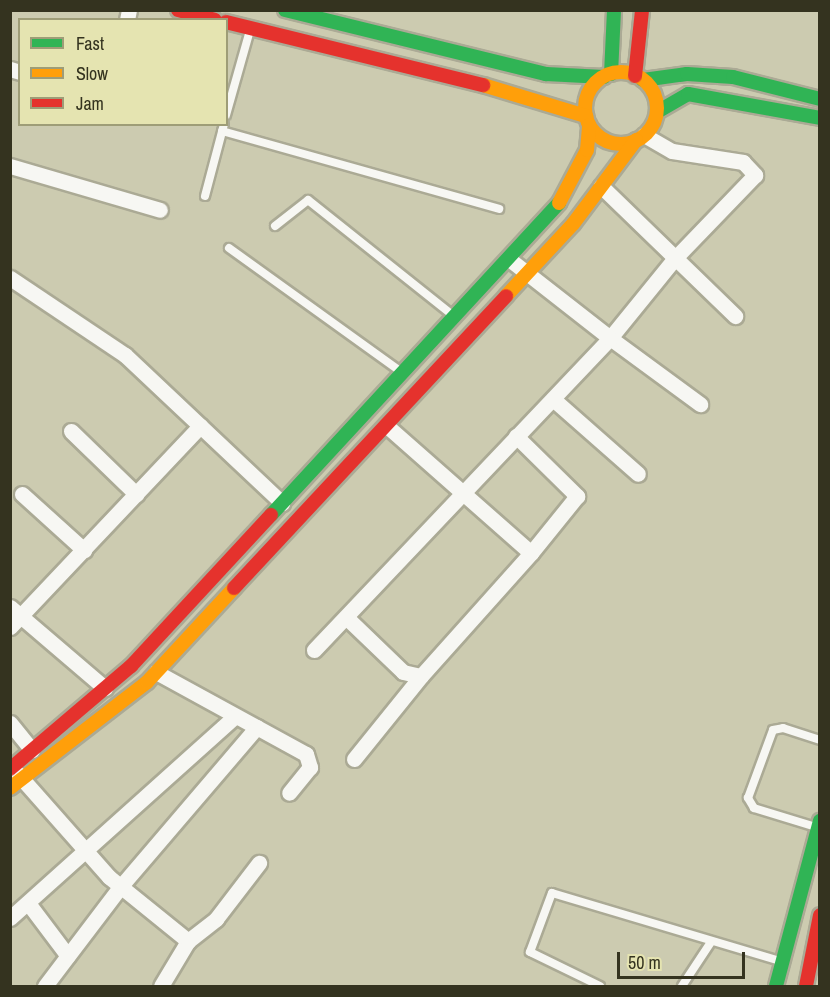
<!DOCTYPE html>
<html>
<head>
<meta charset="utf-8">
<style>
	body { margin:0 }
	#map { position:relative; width:830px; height:997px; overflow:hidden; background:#cccbb0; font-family:"Archivo Narrow",sans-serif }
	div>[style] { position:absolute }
	.roads { filter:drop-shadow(2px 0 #abaa95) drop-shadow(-2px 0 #abaa95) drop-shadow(0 2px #abaa95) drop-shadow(0 -2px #abaa95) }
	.lane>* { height:8px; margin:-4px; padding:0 4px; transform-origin:4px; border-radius:4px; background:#f7f7f3 }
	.street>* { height:15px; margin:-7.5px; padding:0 7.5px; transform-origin:7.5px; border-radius:7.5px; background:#f7f7f3 }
	.fast>* { height:14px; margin:-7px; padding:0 7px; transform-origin:7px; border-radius:7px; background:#30b455 }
	.slow>* { height:14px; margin:-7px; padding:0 7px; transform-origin:7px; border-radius:7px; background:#ff9f0a }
	.slow>.ring { margin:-7px; padding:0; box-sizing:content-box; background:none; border:14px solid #ff9f0a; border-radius:50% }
	.jam>* { height:14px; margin:-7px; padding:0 7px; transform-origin:7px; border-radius:7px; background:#e5322d }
	span { translate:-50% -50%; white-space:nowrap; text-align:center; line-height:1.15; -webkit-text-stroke:4.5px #e5e4b1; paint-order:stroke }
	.frame { position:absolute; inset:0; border:12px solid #34331f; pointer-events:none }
	.legend { position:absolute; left:18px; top:18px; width:210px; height:108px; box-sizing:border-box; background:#e5e4b1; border:2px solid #9e9d77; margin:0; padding:8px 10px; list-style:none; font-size:18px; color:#34331f }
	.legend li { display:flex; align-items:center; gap:12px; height:30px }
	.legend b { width:30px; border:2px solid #9e9d77 }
	.scale { position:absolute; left:617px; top:952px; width:128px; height:27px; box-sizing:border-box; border:3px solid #34331f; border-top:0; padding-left:8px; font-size:18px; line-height:21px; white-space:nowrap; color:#34331f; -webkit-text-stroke:4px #e5e4b1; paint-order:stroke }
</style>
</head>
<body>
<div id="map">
	<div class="roads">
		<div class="lane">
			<div style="left:226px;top:115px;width:88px;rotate:-74.2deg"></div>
			<div style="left:222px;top:131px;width:288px;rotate:15.7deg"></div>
			<div style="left:205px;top:196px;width:74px;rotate:-75.2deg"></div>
			<div style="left:275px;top:226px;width:42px;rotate:-38.2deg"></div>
			<div style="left:308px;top:200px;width:186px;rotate:38.5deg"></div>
			<div style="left:229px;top:248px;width:214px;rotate:35.7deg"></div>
			<div style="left:816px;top:827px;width:65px;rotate:-163deg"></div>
			<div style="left:754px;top:808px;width:12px;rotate:-121deg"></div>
			<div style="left:748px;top:798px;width:72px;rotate:-69.8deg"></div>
			<div style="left:773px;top:730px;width:10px;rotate:-11deg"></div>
			<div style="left:783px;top:728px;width:39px;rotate:18deg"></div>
			<div style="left:600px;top:986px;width:78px;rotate:-154.1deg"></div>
			<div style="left:530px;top:952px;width:63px;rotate:-69.6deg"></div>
			<div style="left:552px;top:893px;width:238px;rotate:16.6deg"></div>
			<div style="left:682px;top:986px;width:53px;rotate:-56.6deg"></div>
		</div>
		<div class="street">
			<div style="left:127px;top:20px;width:10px;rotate:-79deg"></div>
			<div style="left:10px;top:69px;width:10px;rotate:17deg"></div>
			<div style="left:644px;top:135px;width:32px;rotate:30deg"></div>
			<div style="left:672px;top:151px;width:72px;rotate:8.8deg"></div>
			<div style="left:743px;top:162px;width:18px;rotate:47deg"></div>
			<div style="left:755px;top:175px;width:115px;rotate:133.9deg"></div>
			<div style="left:675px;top:258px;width:103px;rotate:129.1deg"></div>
			<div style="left:610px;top:338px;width:112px;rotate:36.3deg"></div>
			<div style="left:10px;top:166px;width:156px;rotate:16.3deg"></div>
			<div style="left:601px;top:186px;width:187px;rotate:44.1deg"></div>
			<div style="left:10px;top:278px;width:138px;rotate:33.8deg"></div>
			<div style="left:125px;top:355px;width:216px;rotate:43.3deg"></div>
			<div style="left:553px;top:399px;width:113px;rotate:41.4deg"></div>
			<div style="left:71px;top:431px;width:91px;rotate:44.1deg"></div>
			<div style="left:516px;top:436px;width:86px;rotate:44.5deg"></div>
			<div style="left:577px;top:496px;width:73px;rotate:128.9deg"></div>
			<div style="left:22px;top:494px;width:84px;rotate:42.1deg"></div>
			<div style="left:10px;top:607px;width:125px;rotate:40.5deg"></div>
			<div style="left:348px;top:619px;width:76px;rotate:43.9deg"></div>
			<div style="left:403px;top:672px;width:18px;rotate:13deg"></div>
			<div style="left:421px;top:676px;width:165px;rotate:-48.2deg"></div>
			<div style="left:531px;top:553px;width:193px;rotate:-138.6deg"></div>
			<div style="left:10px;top:627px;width:277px;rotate:-46.6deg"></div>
			<div style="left:314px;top:650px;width:430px;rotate:-46.5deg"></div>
			<div style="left:610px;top:338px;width:128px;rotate:-142deg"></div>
			<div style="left:156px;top:672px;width:171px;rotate:28.7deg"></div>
			<div style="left:306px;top:754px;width:14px;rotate:73deg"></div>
			<div style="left:310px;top:767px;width:33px;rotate:129deg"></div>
			<div style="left:10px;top:723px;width:35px;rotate:51deg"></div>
			<div style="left:354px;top:759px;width:107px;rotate:-51.1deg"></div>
			<div style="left:17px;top:773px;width:139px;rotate:48.5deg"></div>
			<div style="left:109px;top:877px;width:102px;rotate:39deg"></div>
			<div style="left:188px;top:941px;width:52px;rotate:121deg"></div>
			<div style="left:28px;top:903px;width:66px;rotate:53deg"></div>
			<div style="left:10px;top:918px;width:302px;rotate:-41.9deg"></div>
			<div style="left:188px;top:941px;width:36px;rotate:-38deg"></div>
			<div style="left:216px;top:919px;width:71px;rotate:-52.5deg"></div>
			<div style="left:45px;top:986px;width:126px;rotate:-52.8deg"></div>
			<div style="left:121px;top:886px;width:209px;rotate:-49.5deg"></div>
		</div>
		<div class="fast">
			<div style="left:285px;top:10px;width:269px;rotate:13.8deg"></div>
			<div style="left:546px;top:74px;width:58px;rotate:3deg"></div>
			<div style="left:611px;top:74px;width:64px;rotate:-87.3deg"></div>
			<div style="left:643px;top:80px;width:44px;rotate:-7.8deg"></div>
			<div style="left:687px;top:74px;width:46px;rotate:3.7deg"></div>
			<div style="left:733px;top:77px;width:90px;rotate:14.2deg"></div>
			<div style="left:657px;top:112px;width:36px;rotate:-30deg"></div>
			<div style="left:688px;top:94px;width:134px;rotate:10.3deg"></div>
			<div style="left:271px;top:515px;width:425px;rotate:-47.3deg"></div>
			<div style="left:776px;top:986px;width:171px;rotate:-75.1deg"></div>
		</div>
		<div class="slow">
			<div class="ring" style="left:585px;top:72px;width:58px;height:58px"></div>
			<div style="left:483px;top:85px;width:108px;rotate:16.8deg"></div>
			<div style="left:559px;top:203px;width:60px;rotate:-62.2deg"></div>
			<div style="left:587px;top:150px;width:25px;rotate:-85deg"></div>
			<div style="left:506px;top:296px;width:98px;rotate:-47.1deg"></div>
			<div style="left:573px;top:224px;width:105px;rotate:-53.1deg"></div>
			<div style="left:10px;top:788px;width:173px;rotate:-37.7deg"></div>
			<div style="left:147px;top:682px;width:128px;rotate:-47.2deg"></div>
		</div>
		<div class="jam">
			<div style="left:178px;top:10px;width:38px;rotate:15deg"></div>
			<div style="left:226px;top:22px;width:265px;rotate:13.8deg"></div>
			<div style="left:635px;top:76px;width:66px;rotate:-83.9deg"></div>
			<div style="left:234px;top:588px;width:399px;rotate:-47deg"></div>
			<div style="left:10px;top:769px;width:159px;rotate:-40.4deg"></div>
			<div style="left:131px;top:666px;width:206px;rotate:-47.2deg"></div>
			<div style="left:806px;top:986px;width:72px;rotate:-78.8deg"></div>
		</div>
	</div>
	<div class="frame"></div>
	<ul class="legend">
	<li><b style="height:8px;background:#30b455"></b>Fast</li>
	<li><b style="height:8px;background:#ff9f0a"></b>Slow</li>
	<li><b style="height:8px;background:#e5322d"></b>Jam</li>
	</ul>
	<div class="scale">50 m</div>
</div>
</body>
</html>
